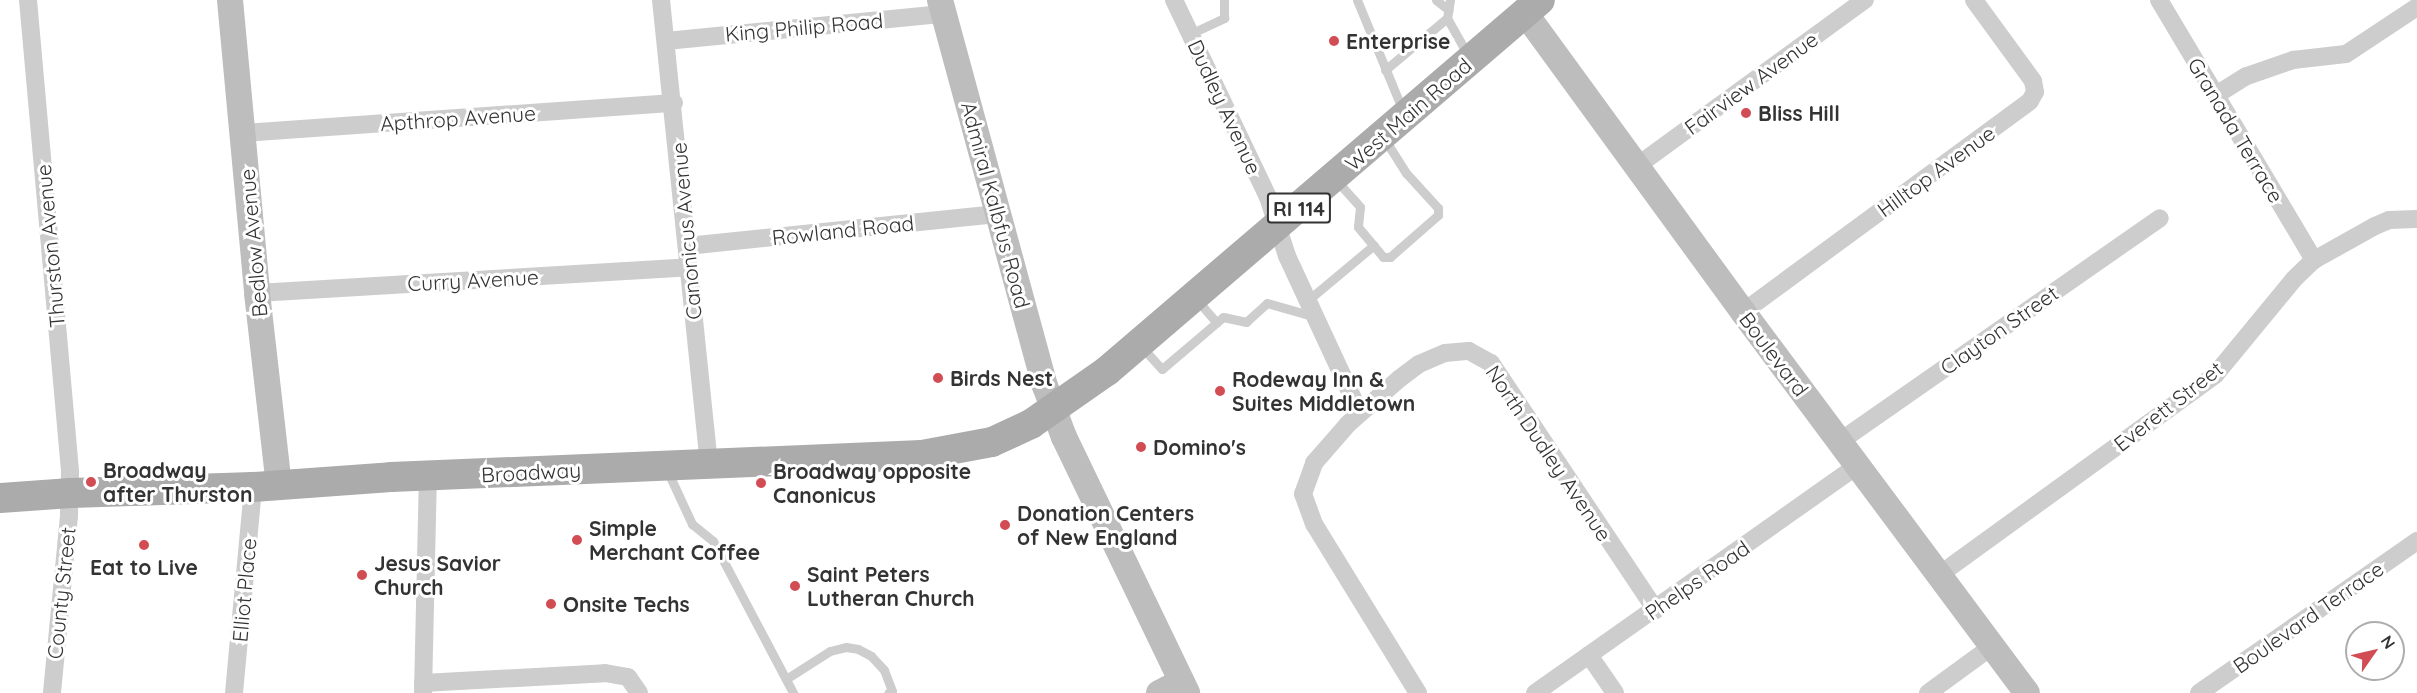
<!DOCTYPE html>
<html>
<head>
<meta charset="utf-8">
<style>
	body { margin:0 }
	#map { position:relative; width:2417px; height:693px; overflow:hidden; background:#fff; font-family:Quicksand,sans-serif }
	div>[style] { position:absolute }
	.lane>* { height:9px; margin:-4.5px; padding:0 4.5px; transform-origin:4.5px; border-radius:4.5px; background:#cdcdcd }
	.street>* { height:18px; margin:-9px; padding:0 9px; transform-origin:9px; border-radius:9px; background:#cdcdcd }
	.secondary>* { height:26px; margin:-13px; padding:0 13px; transform-origin:13px; border-radius:13px; background:#bdbdbd }
	.primary>* { height:30px; margin:-15px; padding:0 15px; transform-origin:15px; border-radius:15px; background:#ababab }
	.dots>* { width:16px; height:16px; translate:-50% -50%; box-sizing:border-box; border:3px solid #fff; border-radius:50% }
	span { translate:-50% -50%; white-space:nowrap; text-align:center; line-height:1.15; -webkit-text-stroke:6px #fff; paint-order:stroke }
	.shield-label span { padding:2px 4px; background:#fff; border:2px solid; border-radius:4px; -webkit-text-stroke-width:0 }
	.shield-label { font-size:20px; color:#333; font-weight:700 }
	.street-label { font-size:21px; color:#333 }
	.poi-label { font-size:21px; color:#333; font-weight:700 }
	.left { translate:0 -50%; text-align:left }
	.north { position:absolute; left:2345px; top:621px; width:60px; height:60px; box-sizing:border-box; background:#fff; border:2px solid #adadad; border-radius:50%; rotate:56deg; font-size:16px; font-weight:700; line-height:24px; text-align:center; color:#333 }
	.north::after { content:''; display:block; margin:auto; width:21px; height:27px; background:#d24c53; clip-path:polygon(50% 0,100% 100%,50% 72%,0 100%) }
</style>
</head>
<body>
<div id="map">
	<div class="lane">
		<div style="left:1357px;top:0;width:120px;rotate:67.5deg"></div>
		<div style="left:1436px;top:0;width:16px;rotate:38deg"></div>
		<div style="left:1450px;top:0;width:18px;rotate:99deg"></div>
		<div style="left:1447px;top:18px;width:45px;rotate:60.6deg"></div>
		<div style="left:1190px;top:34px;width:38px;rotate:-25deg"></div>
		<div style="left:1224px;top:18px;width:18px;rotate:-90deg"></div>
		<div style="left:1385px;top:70px;width:81px;rotate:-40deg"></div>
		<div style="left:1336px;top:180px;width:36px;rotate:48deg"></div>
		<div style="left:1360px;top:207px;width:20px;rotate:96deg"></div>
		<div style="left:1358px;top:227px;width:39px;rotate:50deg"></div>
		<div style="left:1383px;top:257px;width:7px"></div>
		<div style="left:1390px;top:257px;width:64px;rotate:-41.2deg"></div>
		<div style="left:1438px;top:215px;width:7px;rotate:-90deg"></div>
		<div style="left:1438px;top:208px;width:47px;rotate:-132.4deg"></div>
		<div style="left:1406px;top:173px;width:41px;rotate:-122.2deg"></div>
		<div style="left:1197px;top:300px;width:30px;rotate:49deg"></div>
		<div style="left:1307px;top:301px;width:87px;rotate:-39.9deg"></div>
		<div style="left:1141px;top:346px;width:31px;rotate:48deg"></div>
		<div style="left:1162px;top:369px;width:80px;rotate:-40.4deg"></div>
		<div style="left:1223px;top:317px;width:24px;rotate:12deg"></div>
		<div style="left:1246px;top:322px;width:28px;rotate:-42deg"></div>
		<div style="left:1267px;top:303px;width:48px;rotate:15.8deg"></div>
		<div style="left:667px;top:470px;width:60px;rotate:65.2deg"></div>
		<div style="left:692px;top:524px;width:27px;rotate:39deg"></div>
		<div style="left:713px;top:541px;width:172px;rotate:62.2deg"></div>
		<div style="left:786px;top:679px;width:52px;rotate:-32.5deg"></div>
		<div style="left:830px;top:651px;width:16px;rotate:-14deg"></div>
		<div style="left:846px;top:647px;width:12px;rotate:9deg"></div>
		<div style="left:858px;top:649px;width:15px;rotate:28deg"></div>
		<div style="left:871px;top:656px;width:19px;rotate:47deg"></div>
		<div style="left:884px;top:670px;width:22px;rotate:69deg"></div>
		<div style="left:892px;top:691px;width:4px;rotate:153deg"></div>
	</div>
	<div class="street">
		<div style="left:28px;top:0;width:474px;rotate:84.9deg"></div>
		<div style="left:70px;top:472px;width:44px;rotate:91.3deg"></div>
		<div style="left:69px;top:516px;width:178px;rotate:95.5deg"></div>
		<div style="left:661px;top:0;width:464px;rotate:84.1deg"></div>
		<div style="left:1174px;top:0;width:218px;rotate:64.5deg"></div>
		<div style="left:1268px;top:197px;width:62px;rotate:72.1deg"></div>
		<div style="left:1287px;top:256px;width:173px;rotate:65.1deg"></div>
		<div style="left:2159px;top:0;width:303px;rotate:59.2deg"></div>
		<div style="left:666px;top:41px;width:278px;rotate:-5.6deg"></div>
		<div style="left:2216px;top:95px;width:36px;rotate:-32deg"></div>
		<div style="left:2247px;top:76px;width:49px;rotate:-19.2deg"></div>
		<div style="left:2293px;top:60px;width:53px;rotate:-6.5deg"></div>
		<div style="left:2346px;top:54px;width:85px;rotate:-33.5deg"></div>
		<div style="left:243px;top:133px;width:432px;rotate:-4deg"></div>
		<div style="left:1637px;top:166px;width:282px;rotate:-36.1deg"></div>
		<div style="left:687px;top:246px;width:314px;rotate:-5.9deg"></div>
		<div style="left:257px;top:293px;width:433px;rotate:-3.4deg"></div>
		<div style="left:1743px;top:312px;width:356px;rotate:-36.3deg"></div>
		<div style="left:2030px;top:101px;width:10px;rotate:-61deg"></div>
		<div style="left:2035px;top:92px;width:11px;rotate:-100deg"></div>
		<div style="left:2033px;top:81px;width:100px;rotate:-126.1deg"></div>
		<div style="left:1839px;top:442px;width:391px;rotate:-34.9deg"></div>
		<div style="left:1939px;top:575px;width:341px;rotate:-35.9deg"></div>
		<div style="left:2215px;top:375px;width:124px;rotate:-50.5deg"></div>
		<div style="left:2294px;top:279px;width:28px;rotate:-44deg"></div>
		<div style="left:2314px;top:260px;width:70px;rotate:-29.1deg"></div>
		<div style="left:2375px;top:226px;width:15px;rotate:-23deg"></div>
		<div style="left:2389px;top:220px;width:28px;rotate:-2deg"></div>
		<div style="left:1589px;top:655px;width:46px;rotate:55.6deg"></div>
		<div style="left:423px;top:683px;width:182px;rotate:-3.1deg"></div>
		<div style="left:605px;top:673px;width:23px;rotate:10deg"></div>
		<div style="left:628px;top:677px;width:19px;rotate:55deg"></div>
		<div style="left:234px;top:693px;width:207px;rotate:-84.7deg"></div>
		<div style="left:423px;top:693px;width:216px;rotate:-88.7deg"></div>
		<div style="left:1418px;top:693px;width:198px;rotate:-121.6deg"></div>
		<div style="left:1314px;top:524px;width:32px;rotate:-110deg"></div>
		<div style="left:1303px;top:494px;width:33px;rotate:-70deg"></div>
		<div style="left:1314px;top:463px;width:52px;rotate:-48.9deg"></div>
		<div style="left:1348px;top:424px;width:68px;rotate:-41.4deg"></div>
		<div style="left:1399px;top:379px;width:25px;rotate:-37deg"></div>
		<div style="left:1419px;top:364px;width:28px;rotate:-23deg"></div>
		<div style="left:1445px;top:353px;width:24px;rotate:-5deg"></div>
		<div style="left:1469px;top:351px;width:25px;rotate:29deg"></div>
		<div style="left:1491px;top:363px;width:297px;rotate:56.3deg"></div>
		<div style="left:1535px;top:693px;width:394px;rotate:-35.2deg"></div>
		<div style="left:1928px;top:693px;width:78px;rotate:-36.1deg"></div>
		<div style="left:2199px;top:693px;width:266px;rotate:-34.9deg"></div>
	</div>
	<div class="secondary">
		<div style="left:230px;top:0;width:294px;rotate:84.7deg"></div>
		<div style="left:257px;top:293px;width:194px;rotate:83.5deg"></div>
		<div style="left:940px;top:0;width:400px;rotate:74.8deg"></div>
		<div style="left:1045px;top:386px;width:54px;rotate:69.6deg"></div>
		<div style="left:1064px;top:437px;width:284px;rotate:64.3deg"></div>
		<div style="left:1525px;top:13px;width:370px;rotate:53.9deg"></div>
		<div style="left:1743px;top:312px;width:475px;rotate:53.3deg"></div>
		<div style="left:1159px;top:693px;width:25px;rotate:-27deg"></div>
	</div>
	<div class="primary">
		<div style="left:0;top:498px;width:71px;rotate:-4deg"></div>
		<div style="left:71px;top:493px;width:182px;rotate:-1.9deg"></div>
		<div style="left:253px;top:487px;width:138px;rotate:-4.1deg"></div>
		<div style="left:391px;top:477px;width:531px;rotate:-2.37deg"></div>
		<div style="left:922px;top:455px;width:71px;rotate:-10.5deg"></div>
		<div style="left:992px;top:442px;width:43px;rotate:-24.8deg"></div>
		<div style="left:1031px;top:424px;width:93px;rotate:-34.9deg"></div>
		<div style="left:1107px;top:371px;width:570px;rotate:-40.59deg"></div>
	</div>
	<div class="dots">
		<div style="left:1334px;top:41px;background:#d24c53"></div>
		<div style="left:1746px;top:113px;background:#d24c53"></div>
		<div style="left:938px;top:378px;background:#d24c53"></div>
		<div style="left:1220px;top:391px;background:#d24c53"></div>
		<div style="left:1141px;top:447px;background:#d24c53"></div>
		<div style="left:91px;top:482px;background:#d24c53"></div>
		<div style="left:761px;top:483px;background:#d24c53"></div>
		<div style="left:1005px;top:525px;background:#d24c53"></div>
		<div style="left:577px;top:540px;background:#d24c53"></div>
		<div style="left:144px;top:545px;background:#d24c53"></div>
		<div style="left:362px;top:575px;background:#d24c53"></div>
		<div style="left:795px;top:586px;background:#d24c53"></div>
		<div style="left:551px;top:604px;background:#d24c53"></div>
	</div>
	<div class="shield-label">
		<span style="left:1299px;top:208px">RI 114</span>
	</div>
	<div class="street-label">
		<span style="left:804px;top:27px;rotate:-5deg">King Philip Road</span>
		<span style="left:1751px;top:83px;rotate:-36deg">Fairview Avenue</span>
		<span style="left:1225px;top:107px;rotate:65deg">Dudley Avenue</span>
		<span style="left:1408px;top:114px;rotate:-41deg">West Main Road</span>
		<span style="left:458px;top:118px;rotate:-4deg">Apthrop Avenue</span>
		<span style="left:2236px;top:130px;rotate:59deg">Granada Terrace</span>
		<span style="left:1936px;top:171px;rotate:-36deg">Hilltop Avenue</span>
		<span style="left:996px;top:205px;rotate:75deg">Admiral Kalbfus Road</span>
		<span style="left:843px;top:230px;rotate:-6deg">Rowland Road</span>
		<span style="left:686px;top:231px;rotate:-95deg">Canonicus Avenue</span>
		<span style="left:253px;top:243px;rotate:-95deg">Bedlow Avenue</span>
		<span style="left:50px;top:246px;rotate:-95deg">Thurston Avenue</span>
		<span style="left:473px;top:280px;rotate:-3deg">Curry Avenue</span>
		<span style="left:1999px;top:330px;rotate:-35deg">Clayton Street</span>
		<span style="left:1774px;top:354px;rotate:53deg">Boulevard</span>
		<span style="left:2168px;top:406px;rotate:-38deg">Everett Street</span>
		<span style="left:1549px;top:453px;rotate:56deg">North Dudley Avenue</span>
		<span style="left:531px;top:472px;rotate:-3deg">Broadway</span>
		<span style="left:1697px;top:580px;rotate:-35deg">Phelps Road</span>
		<span style="left:244px;top:590px;rotate:-85deg">Elliot Place</span>
		<span style="left:61px;top:593px;rotate:-84deg">County Street</span>
		<span style="left:2308px;top:617px;rotate:-35deg">Boulevard Terrace</span>
	</div>
	<div class="poi-label">
		<span class="left" style="left:1346px;top:41px">Enterprise</span>
		<span class="left" style="left:1758px;top:113px">Bliss Hill</span>
		<span class="left" style="left:950px;top:378px">Birds Nest</span>
		<span class="left" style="left:1232px;top:391px">Rodeway Inn &amp;<br>Suites Middletown</span>
		<span class="left" style="left:1153px;top:447px">Domino's</span>
		<span class="left" style="left:103px;top:482px">Broadway<br>after Thurston</span>
		<span class="left" style="left:773px;top:483px">Broadway opposite<br>Canonicus</span>
		<span class="left" style="left:1017px;top:525px">Donation Centers<br>of New England</span>
		<span class="left" style="left:589px;top:540px">Simple<br>Merchant Coffee</span>
		<span class="left" style="left:374px;top:575px">Jesus Savior<br>Church</span>
		<span style="left:144px;top:567px">Eat to Live</span>
		<span class="left" style="left:807px;top:586px">Saint Peters<br>Lutheran Church</span>
		<span class="left" style="left:563px;top:604px">Onsite Techs</span>
	</div>
	<div class="north">N</div>
</div>
</body>
</html>
